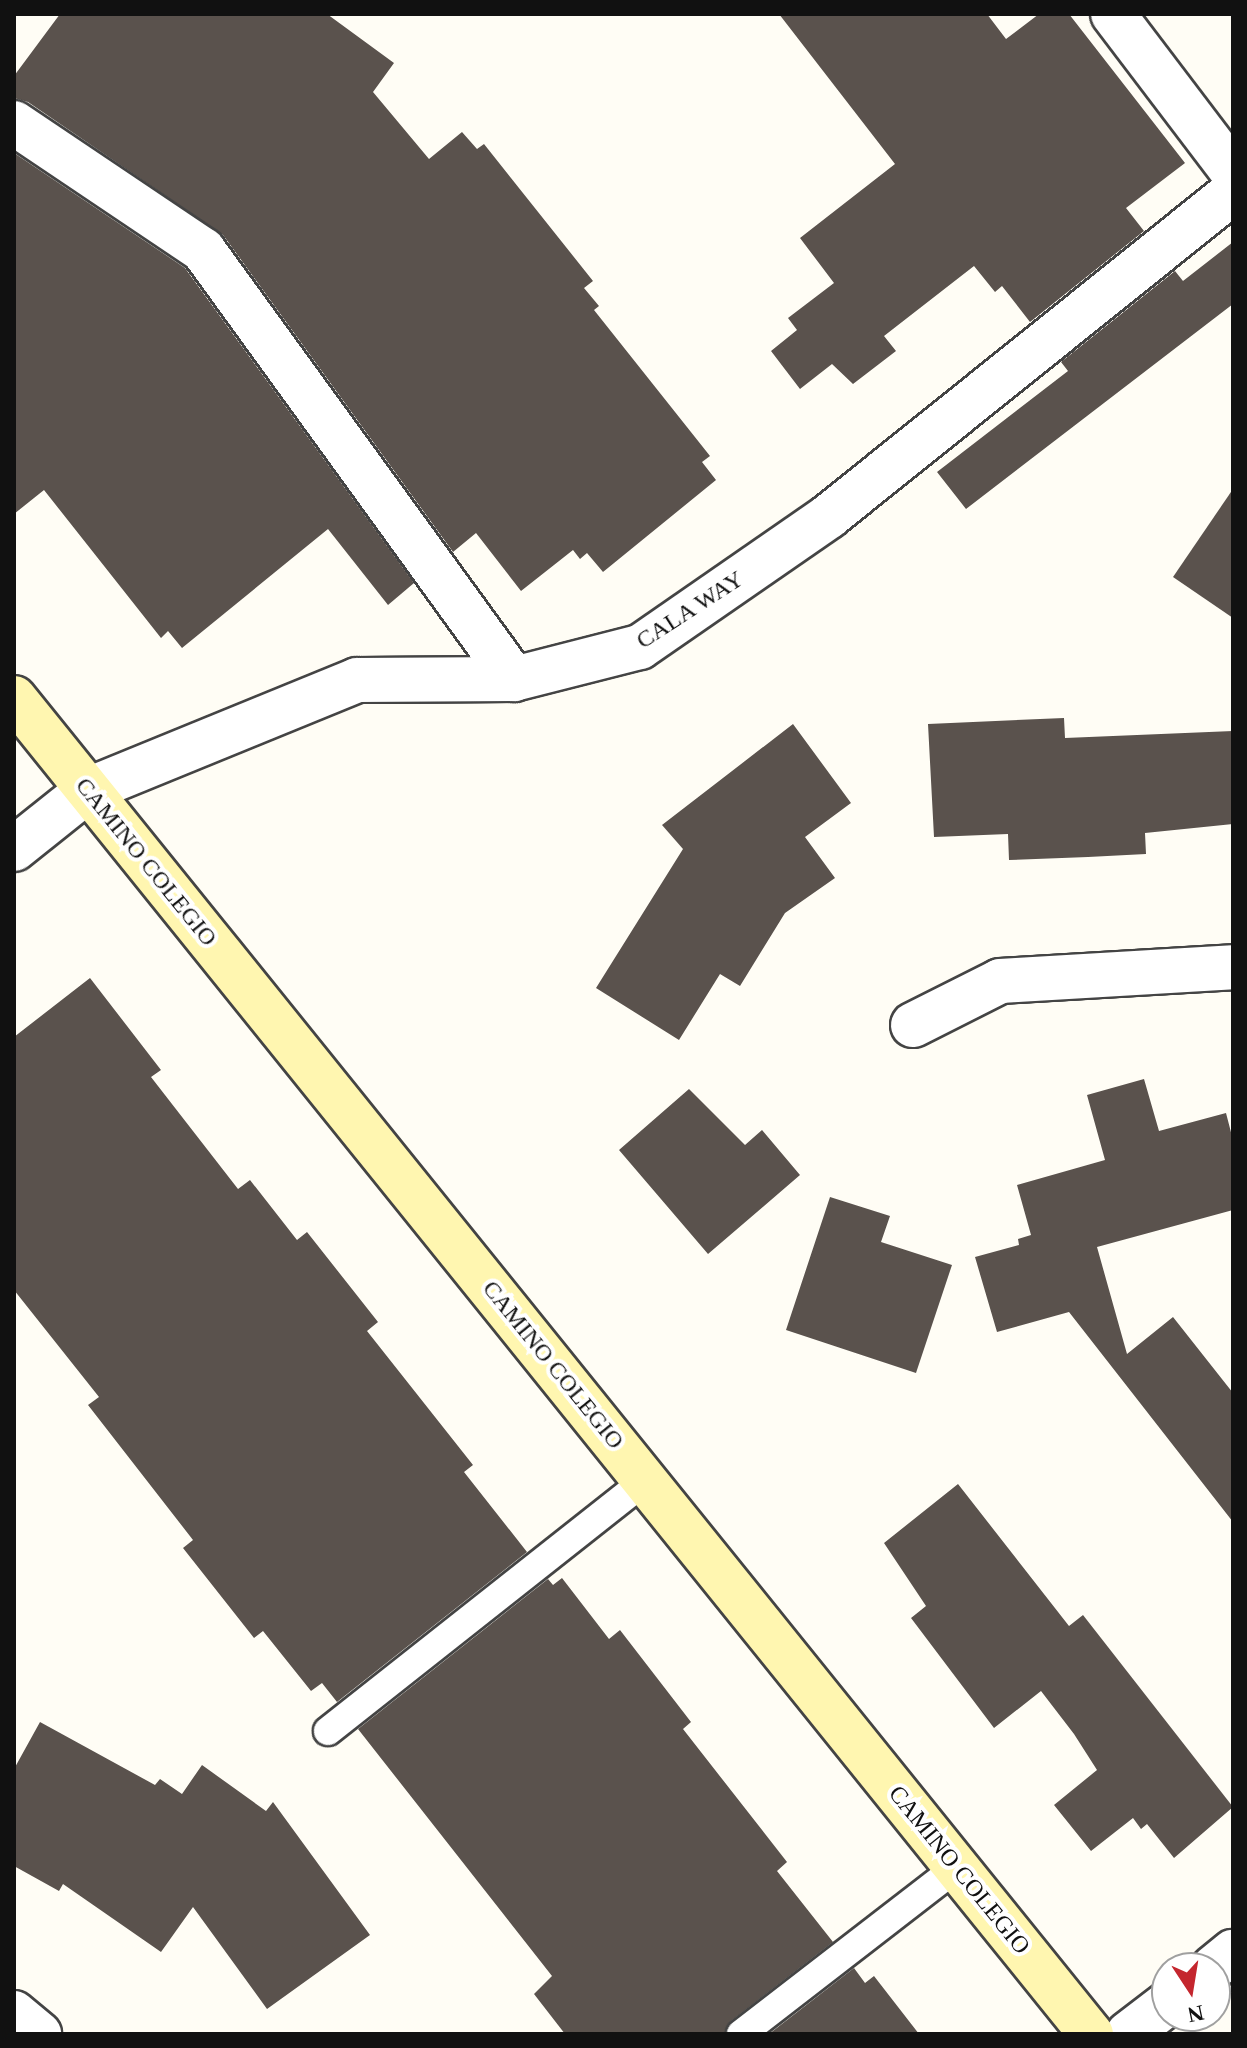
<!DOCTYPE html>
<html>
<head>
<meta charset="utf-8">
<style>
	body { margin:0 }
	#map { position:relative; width:1247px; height:2048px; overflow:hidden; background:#fffdf5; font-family:Georgia,serif }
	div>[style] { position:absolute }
	.building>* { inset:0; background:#5a524d }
	.roads { filter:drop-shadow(2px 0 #444) drop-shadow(-2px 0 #444) drop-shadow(0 2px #444) drop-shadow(0 -2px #444) }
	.lane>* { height:28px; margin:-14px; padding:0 14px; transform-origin:14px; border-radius:14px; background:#fff }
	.street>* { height:44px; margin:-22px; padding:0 22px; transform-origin:22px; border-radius:22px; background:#fff }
	.secondary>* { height:44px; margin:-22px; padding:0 22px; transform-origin:22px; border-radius:22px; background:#fff6b0 }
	span { translate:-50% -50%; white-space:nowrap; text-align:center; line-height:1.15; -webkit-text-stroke:8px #fff; paint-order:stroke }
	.street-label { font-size:24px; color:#111 }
	.frame { position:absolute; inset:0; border:16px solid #111; pointer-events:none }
	.north { position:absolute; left:1151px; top:1952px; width:80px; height:80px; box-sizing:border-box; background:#fff; border:2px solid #a0a0a0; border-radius:50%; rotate:168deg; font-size:22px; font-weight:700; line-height:32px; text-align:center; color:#111 }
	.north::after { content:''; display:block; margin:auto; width:28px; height:36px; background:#c4262e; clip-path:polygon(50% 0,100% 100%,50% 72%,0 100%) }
</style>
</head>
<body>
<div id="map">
	<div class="building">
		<div style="clip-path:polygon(60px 14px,327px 14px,394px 63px,373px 92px,429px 159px,462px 132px,477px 149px,484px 144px,593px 281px,584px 288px,599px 306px,594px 310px,710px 456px,702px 462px,716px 480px,603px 572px,587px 553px,580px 559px,573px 550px,521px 591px,476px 533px,453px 552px,223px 235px,28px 102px,14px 98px,14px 76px)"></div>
		<div style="clip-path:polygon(779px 14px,987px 14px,1006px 39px,1039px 14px,1069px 14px,1185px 163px,1126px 208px,1144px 231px,1030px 322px,1002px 286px,995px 292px,974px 266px,884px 336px,896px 351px,853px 384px,832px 364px,800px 389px,771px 351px,797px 330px,788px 318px,834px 283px,800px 238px,895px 164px)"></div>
		<div style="clip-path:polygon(14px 153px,185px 268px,414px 583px,388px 605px,328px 529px,182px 648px,168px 631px,161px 638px,44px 490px,14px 514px)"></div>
		<div style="clip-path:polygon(1233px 242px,1233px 304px,966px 509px,937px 472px,1068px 371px,1061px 362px,1175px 271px,1183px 281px)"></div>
		<div style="clip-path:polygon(1233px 489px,1233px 618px,1173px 577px)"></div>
		<div style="clip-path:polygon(1064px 718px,1065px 738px,1233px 731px,1233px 824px,1145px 833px,1146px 854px,1088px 857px,1009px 860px,1008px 834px,934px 837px,928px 724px)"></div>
		<div style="clip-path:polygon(793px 724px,851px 803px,805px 837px,835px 878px,785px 913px,740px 986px,720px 974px,679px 1040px,596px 988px,683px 849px,662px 825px)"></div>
		<div style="clip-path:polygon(90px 978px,161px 1070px,151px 1077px,238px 1189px,250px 1180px,297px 1240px,307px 1232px,378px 1322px,367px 1331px,473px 1465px,464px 1472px,527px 1552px,337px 1702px,322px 1683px,311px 1691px,263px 1631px,254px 1638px,183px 1548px,193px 1540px,88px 1405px,99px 1397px,14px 1290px,14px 1037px)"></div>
		<div style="clip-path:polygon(1144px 1079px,1159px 1131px,1226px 1113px,1233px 1140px,1233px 1210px,1097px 1247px,1127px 1354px,1173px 1317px,1233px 1393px,1233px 1522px,1069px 1312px,997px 1332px,975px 1257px,1019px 1245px,1018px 1239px,1031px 1235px,1017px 1185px,1105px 1160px,1087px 1095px)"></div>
		<div style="clip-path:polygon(689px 1089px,745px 1145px,762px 1130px,800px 1175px,708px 1254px,619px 1150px)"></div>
		<div style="clip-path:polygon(830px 1197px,890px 1216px,881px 1242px,952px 1265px,916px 1373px,786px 1330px)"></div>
		<div style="clip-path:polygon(958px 1484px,1069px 1626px,1083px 1615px,1233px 1807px,1174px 1858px,1147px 1824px,1141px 1829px,1133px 1818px,1091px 1851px,1054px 1805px,1097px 1770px,1074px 1734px,1041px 1691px,994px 1728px,911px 1618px,926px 1606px,884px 1543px)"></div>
		<div style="clip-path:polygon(562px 1578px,609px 1639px,620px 1630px,691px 1722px,683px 1729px,787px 1862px,777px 1871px,833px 1942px,731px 2021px,724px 2034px,565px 2034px,534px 1994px,552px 1976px,358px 1729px,548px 1579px,553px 1585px)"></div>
		<div style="clip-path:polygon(40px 1722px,155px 1785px,160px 1779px,182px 1794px,202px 1765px,266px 1811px,273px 1802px,370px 1935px,267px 2009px,193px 1907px,161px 1952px,63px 1884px,59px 1891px,14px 1866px,14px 1769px)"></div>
		<div style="clip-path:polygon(854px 1968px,865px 1983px,874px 1976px,919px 2034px,769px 2034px)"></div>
	</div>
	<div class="roads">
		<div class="lane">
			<div style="left:328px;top:1731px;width:405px;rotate:-38.3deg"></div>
			<div style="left:741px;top:2034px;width:273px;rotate:-37.7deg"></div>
		</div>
		<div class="street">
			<div style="left:1113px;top:14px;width:198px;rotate:52.8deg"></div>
			<div style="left:14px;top:123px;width:228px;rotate:33.9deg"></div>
			<div style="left:203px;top:250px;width:530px;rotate:54.06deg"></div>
			<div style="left:14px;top:849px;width:95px;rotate:-38.6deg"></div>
			<div style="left:88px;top:790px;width:291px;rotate:-22.2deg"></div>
			<div style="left:357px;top:680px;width:157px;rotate:-0.4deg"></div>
			<div style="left:514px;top:679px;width:130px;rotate:-14.3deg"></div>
			<div style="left:640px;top:647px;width:230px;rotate:-34.7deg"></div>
			<div style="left:829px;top:516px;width:518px;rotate:-38.73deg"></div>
			<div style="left:913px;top:1025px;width:97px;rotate:-26.8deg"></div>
			<div style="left:1000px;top:981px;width:233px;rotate:-3.4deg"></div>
			<div style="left:1213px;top:1968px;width:26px;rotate:-39deg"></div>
			<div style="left:14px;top:2013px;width:33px;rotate:40deg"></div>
			<div style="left:1128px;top:2034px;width:49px;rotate:-37.6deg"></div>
		</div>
		<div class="secondary">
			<div style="left:14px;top:698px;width:1716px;rotate:51.13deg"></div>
		</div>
	</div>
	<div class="street-label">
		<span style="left:690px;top:610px;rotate:-33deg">CALA WAY</span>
		<span style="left:146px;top:862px;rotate:51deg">CAMINO COLEGIO</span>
		<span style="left:553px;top:1365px;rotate:51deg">CAMINO COLEGIO</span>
		<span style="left:959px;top:1870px;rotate:51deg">CAMINO COLEGIO</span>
	</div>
	<div class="frame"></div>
	<div class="north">N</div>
</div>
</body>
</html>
